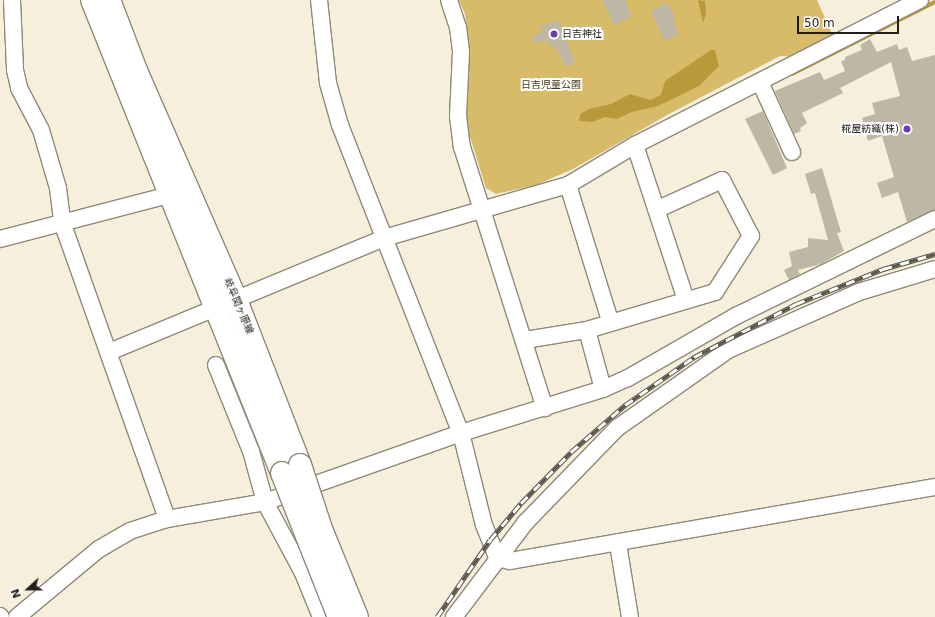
<!DOCTYPE html>
<html>
<head>
<meta charset="utf-8">
<style>
	body { margin:0 }
	#map { position:relative; width:935px; height:617px; overflow:hidden; background:#f6efdc; font-family:"DejaVu Sans","Noto Sans JP",sans-serif }
	div>[style] { position:absolute }
	.green>* { inset:0; background:#d8bb69 }
	.water>* { inset:0; background:#b99a3b }
	.stream>* { height:4px; margin:-2px; padding:0 2px; transform-origin:2px; border-radius:2px; background:#b99a3b }
	.building>* { inset:0; background:#beb7a5 }
	.roads { filter:drop-shadow(1px 0 #8f8978) drop-shadow(-1px 0 #8f8978) drop-shadow(0 1px #8f8978) drop-shadow(0 -1px #8f8978) }
	.street>* { height:16px; margin:-8px; padding:0 8px; transform-origin:8px; border-radius:8px; background:#fff }
	.primary>* { height:22px; margin:-11px; padding:0 11px; transform-origin:11px; border-radius:11px; background:#fff }
	.rail>* { height:4.5px; margin-top:-2.25px; transform-origin:0; background:repeating-linear-gradient(90deg,#fff 0 9px,#5a574d 0 18px); box-sizing:border-box; border-block:1px solid #5a574d }
	.bridges { filter:drop-shadow(1px 0 #8f8978) drop-shadow(-1px 0 #8f8978) drop-shadow(0 1px #8f8978) drop-shadow(0 -1px #8f8978) }
	.primary-bridge>* { height:22px; margin:-11px; padding:0 11px; transform-origin:11px; border-radius:11px; background:#fff }
	.dots>* { width:11px; height:11px; translate:-50% -50%; box-sizing:border-box; border:2px solid #fff; border-radius:50% }
	span { translate:-50% -50%; white-space:nowrap; text-align:center; line-height:1.15; -webkit-text-stroke:4px #fff; paint-order:stroke }
	.poi-label { font-size:10px; color:#201e17 }
	.left { translate:0 -50%; text-align:left }
	.right { translate:-100% -50%; text-align:right }
	.park-label { font-size:10px; color:#45370f }
	.street-label { font-size:10px; color:#201e17 }
	.north { position:absolute; left:8px; top:569px; width:40px; height:40px; -webkit-text-stroke:3px #fff; paint-order:stroke; rotate:249deg; font-size:11px; font-weight:700; line-height:16px; text-align:center; color:#201e17 }
	.north::after { content:''; display:block; margin:auto; width:14px; height:18px; background:#201e17; clip-path:polygon(50% 0,100% 100%,50% 72%,0 100%) }
	.scale { position:absolute; left:797px; top:16px; width:102px; height:18px; box-sizing:border-box; border:2px solid #201e17; border-top:0; padding-left:5px; font-size:12px; line-height:14px; white-space:nowrap; color:#201e17; -webkit-text-stroke:3px #fff; paint-order:stroke }
</style>
</head>
<body>
<div id="map">
	<div class="green">
		<div style="clip-path:polygon(459px 0,817px 0,833px 36px,795px 57px,780px 56px,669px 114px,573px 169px,536px 185px,496px 194px,486px 188px,466px 124px,465px 95px,469px 46px,465px 14px)"></div>
	</div>
	<div class="water">
		<div style="clip-path:polygon(698px 0,705px 1px,706px 14px,703px 23px)"></div>
		<div style="clip-path:polygon(711px 50px,715px 50px,719px 66px,699px 86px,658px 106px,632px 112px,617px 119px,605px 117px,592px 122px,579px 121px,580px 114px,589px 109px,611px 104px,630px 94px,650px 100px,661px 95px,665px 81px)"></div>
	</div>
	<div class="stream">
		<div style="left:792px;top:74px;width:160px;rotate:-26.7deg"></div>
	</div>
	<div class="building">
		<div style="clip-path:polygon(602px 0,625px 0,632px 17px,614px 25px)"></div>
		<div style="clip-path:polygon(667px 3px,676px 19px,673px 20px,679px 35px,664px 40px,651px 11px)"></div>
		<div style="clip-path:polygon(557px 20px,566px 33px,564px 34px,575px 62px,566px 67px,555px 46px,550px 48px,546px 40px,535px 44px,532px 37px,543px 32px,540px 27px)"></div>
		<div style="clip-path:polygon(870px 39px,877px 52px,897px 44px,899px 50px,907px 47px,912px 61px,935px 55px,935px 210px,907px 222px,898px 192px,882px 198px,877px 183px,894px 177px,882px 136px,868px 141px,862px 118px,875px 114px,872px 103px,900px 96px,891px 62px,840px 88px,843px 93px,802px 113px,807px 123px,800px 128px,801px 131px,794px 134px,775px 91px,820px 72px,824px 80px,845px 71px,841px 61px,845px 60px,845px 57px,862px 50px,860px 45px)"></div>
		<div style="clip-path:polygon(763px 111px,787px 168px,773px 175px,745px 119px)"></div>
		<div style="clip-path:polygon(822px 168px,841px 232px,837px 233px,844px 251px,821px 264px,798px 270px,800px 274px,789px 280px,784px 270px,792px 266px,789px 252px,808px 247px,808px 238px,828px 240px,815px 193px,811px 194px,805px 174px)"></div>
	</div>
	<div class="roads">
		<div class="street">
			<div style="left:12px;top:0;width:70px;rotate:87.5deg"></div>
			<div style="left:15px;top:70px;width:18px;rotate:77deg"></div>
			<div style="left:19px;top:88px;width:47px;rotate:62.4deg"></div>
			<div style="left:41px;top:130px;width:60px;rotate:73.7deg"></div>
			<div style="left:58px;top:188px;width:34px;rotate:83deg"></div>
			<div style="left:62px;top:222px;width:315px;rotate:70.5deg"></div>
			<div style="left:319px;top:0;width:83px;rotate:83.8deg"></div>
			<div style="left:328px;top:83px;width:44px;rotate:74.1deg"></div>
			<div style="left:340px;top:125px;width:331px;rotate:68.6deg"></div>
			<div style="left:461px;top:433px;width:95px;rotate:76deg"></div>
			<div style="left:484px;top:525px;width:35px;rotate:68deg"></div>
			<div style="left:449px;top:0;width:28px;rotate:72deg"></div>
			<div style="left:458px;top:27px;width:25px;rotate:83deg"></div>
			<div style="left:461px;top:52px;width:64px;rotate:92.7deg"></div>
			<div style="left:458px;top:116px;width:31px;rotate:83deg"></div>
			<div style="left:462px;top:147px;width:274px;rotate:72.4deg"></div>
			<div style="left:760px;top:82px;width:77px;rotate:65.4deg"></div>
			<div style="left:635px;top:145px;width:163px;rotate:71.8deg"></div>
			<div style="left:568px;top:185px;width:142px;rotate:72.8deg"></div>
			<div style="left:0;top:239px;width:175px;rotate:-14.6deg"></div>
			<div style="left:587px;top:330px;width:61px;rotate:74.8deg"></div>
			<div style="left:525px;top:340px;width:63px;rotate:-9.2deg"></div>
			<div style="left:587px;top:330px;width:134px;rotate:-16.5deg"></div>
			<div style="left:715px;top:292px;width:67px;rotate:-57.3deg"></div>
			<div style="left:751px;top:236px;width:63px;rotate:-117.4deg"></div>
			<div style="left:722px;top:180px;width:72px;rotate:155.6deg"></div>
			<div style="left:109px;top:352px;width:298px;rotate:-22.5deg"></div>
			<div style="left:384px;top:238px;width:191px;rotate:-16.1deg"></div>
			<div style="left:568px;top:185px;width:78px;rotate:-30.8deg"></div>
			<div style="left:635px;top:145px;width:320px;rotate:-27deg"></div>
			<div style="left:216px;top:365px;width:93px;rotate:67.9deg"></div>
			<div style="left:251px;top:451px;width:53px;rotate:74.6deg"></div>
			<div style="left:265px;top:502px;width:81px;rotate:61.8deg"></div>
			<div style="left:303px;top:573px;width:48px;rotate:67.8deg"></div>
			<div style="left:618px;top:544px;width:74px;rotate:80.7deg"></div>
			<div style="left:497px;top:558px;width:13px;rotate:13deg"></div>
			<div style="left:510px;top:561px;width:431px;rotate:-9.9deg"></div>
			<div style="left:0;top:616px;width:1px;rotate:45deg"></div>
			<div style="left:17px;top:617px;width:107px;rotate:-39.7deg"></div>
			<div style="left:99px;top:549px;width:36px;rotate:-30deg"></div>
			<div style="left:130px;top:531px;width:39px;rotate:-18deg"></div>
			<div style="left:167px;top:519px;width:99px;rotate:-9.8deg"></div>
			<div style="left:265px;top:502px;width:208px;rotate:-19.4deg"></div>
			<div style="left:461px;top:433px;width:149px;rotate:-17.2deg"></div>
			<div style="left:603px;top:389px;width:27px;rotate:-24deg"></div>
			<div style="left:628px;top:378px;width:125px;rotate:-29.9deg"></div>
			<div style="left:736px;top:316px;width:221px;rotate:-26deg"></div>
			<div style="left:454px;top:617px;width:118px;rotate:-52.9deg"></div>
			<div style="left:525px;top:523px;width:132px;rotate:-45.9deg"></div>
			<div style="left:617px;top:428px;width:136px;rotate:-35.1deg"></div>
			<div style="left:728px;top:350px;width:143px;rotate:-23.9deg"></div>
			<div style="left:859px;top:292px;width:79px;rotate:-16.8deg"></div>
		</div>
		<div class="primary">
			<div style="left:92px;top:0;width:510px;rotate:68.12deg"></div>
			<div style="left:109px;top:0;width:78px;rotate:69deg"></div>
			<div style="left:137px;top:73px;width:248px;rotate:66.4deg"></div>
			<div style="left:236px;top:300px;width:177px;rotate:68.8deg"></div>
		</div>
	</div>
	<div class="rail">
		<div style="left:437px;top:617px;width:93px;rotate:-55.5deg"></div>
		<div style="left:490px;top:540px;width:48px;rotate:-50deg"></div>
		<div style="left:521px;top:503px;width:71px;rotate:-45.6deg"></div>
		<div style="left:571px;top:452px;width:72px;rotate:-41deg"></div>
		<div style="left:625px;top:405px;width:84px;rotate:-34.8deg"></div>
		<div style="left:694px;top:357px;width:115px;rotate:-27.5deg"></div>
		<div style="left:796px;top:304px;width:94px;rotate:-21.9deg"></div>
		<div style="left:883px;top:269px;width:54px;rotate:-16.1deg"></div>
	</div>
	<div class="bridges">
		<div class="primary-bridge">
			<div style="left:300px;top:465px;width:67px;rotate:71.8deg"></div>
			<div style="left:321px;top:529px;width:95px;rotate:67.8deg"></div>
			<div style="left:282px;top:473px;width:155px;rotate:68.4deg"></div>
		</div>
	</div>
	<div class="dots">
		<div style="left:554px;top:34px;background:#713cb3"></div>
		<div style="left:907px;top:129px;background:#713cb3"></div>
	</div>
	<div class="poi-label">
		<span class="left" style="left:562px;top:34px">日吉神社</span>
		<span class="right" style="left:899px;top:129px">糀屋紡織(株)</span>
	</div>
	<div class="park-label">
		<span style="left:551px;top:85px">日吉児童公園</span>
	</div>
	<div class="street-label">
		<span style="left:239px;top:306px;rotate:67deg">岐阜関ヶ原線</span>
	</div>
	<div class="north">N</div>
	<div class="scale">50 m</div>
</div>
</body>
</html>
